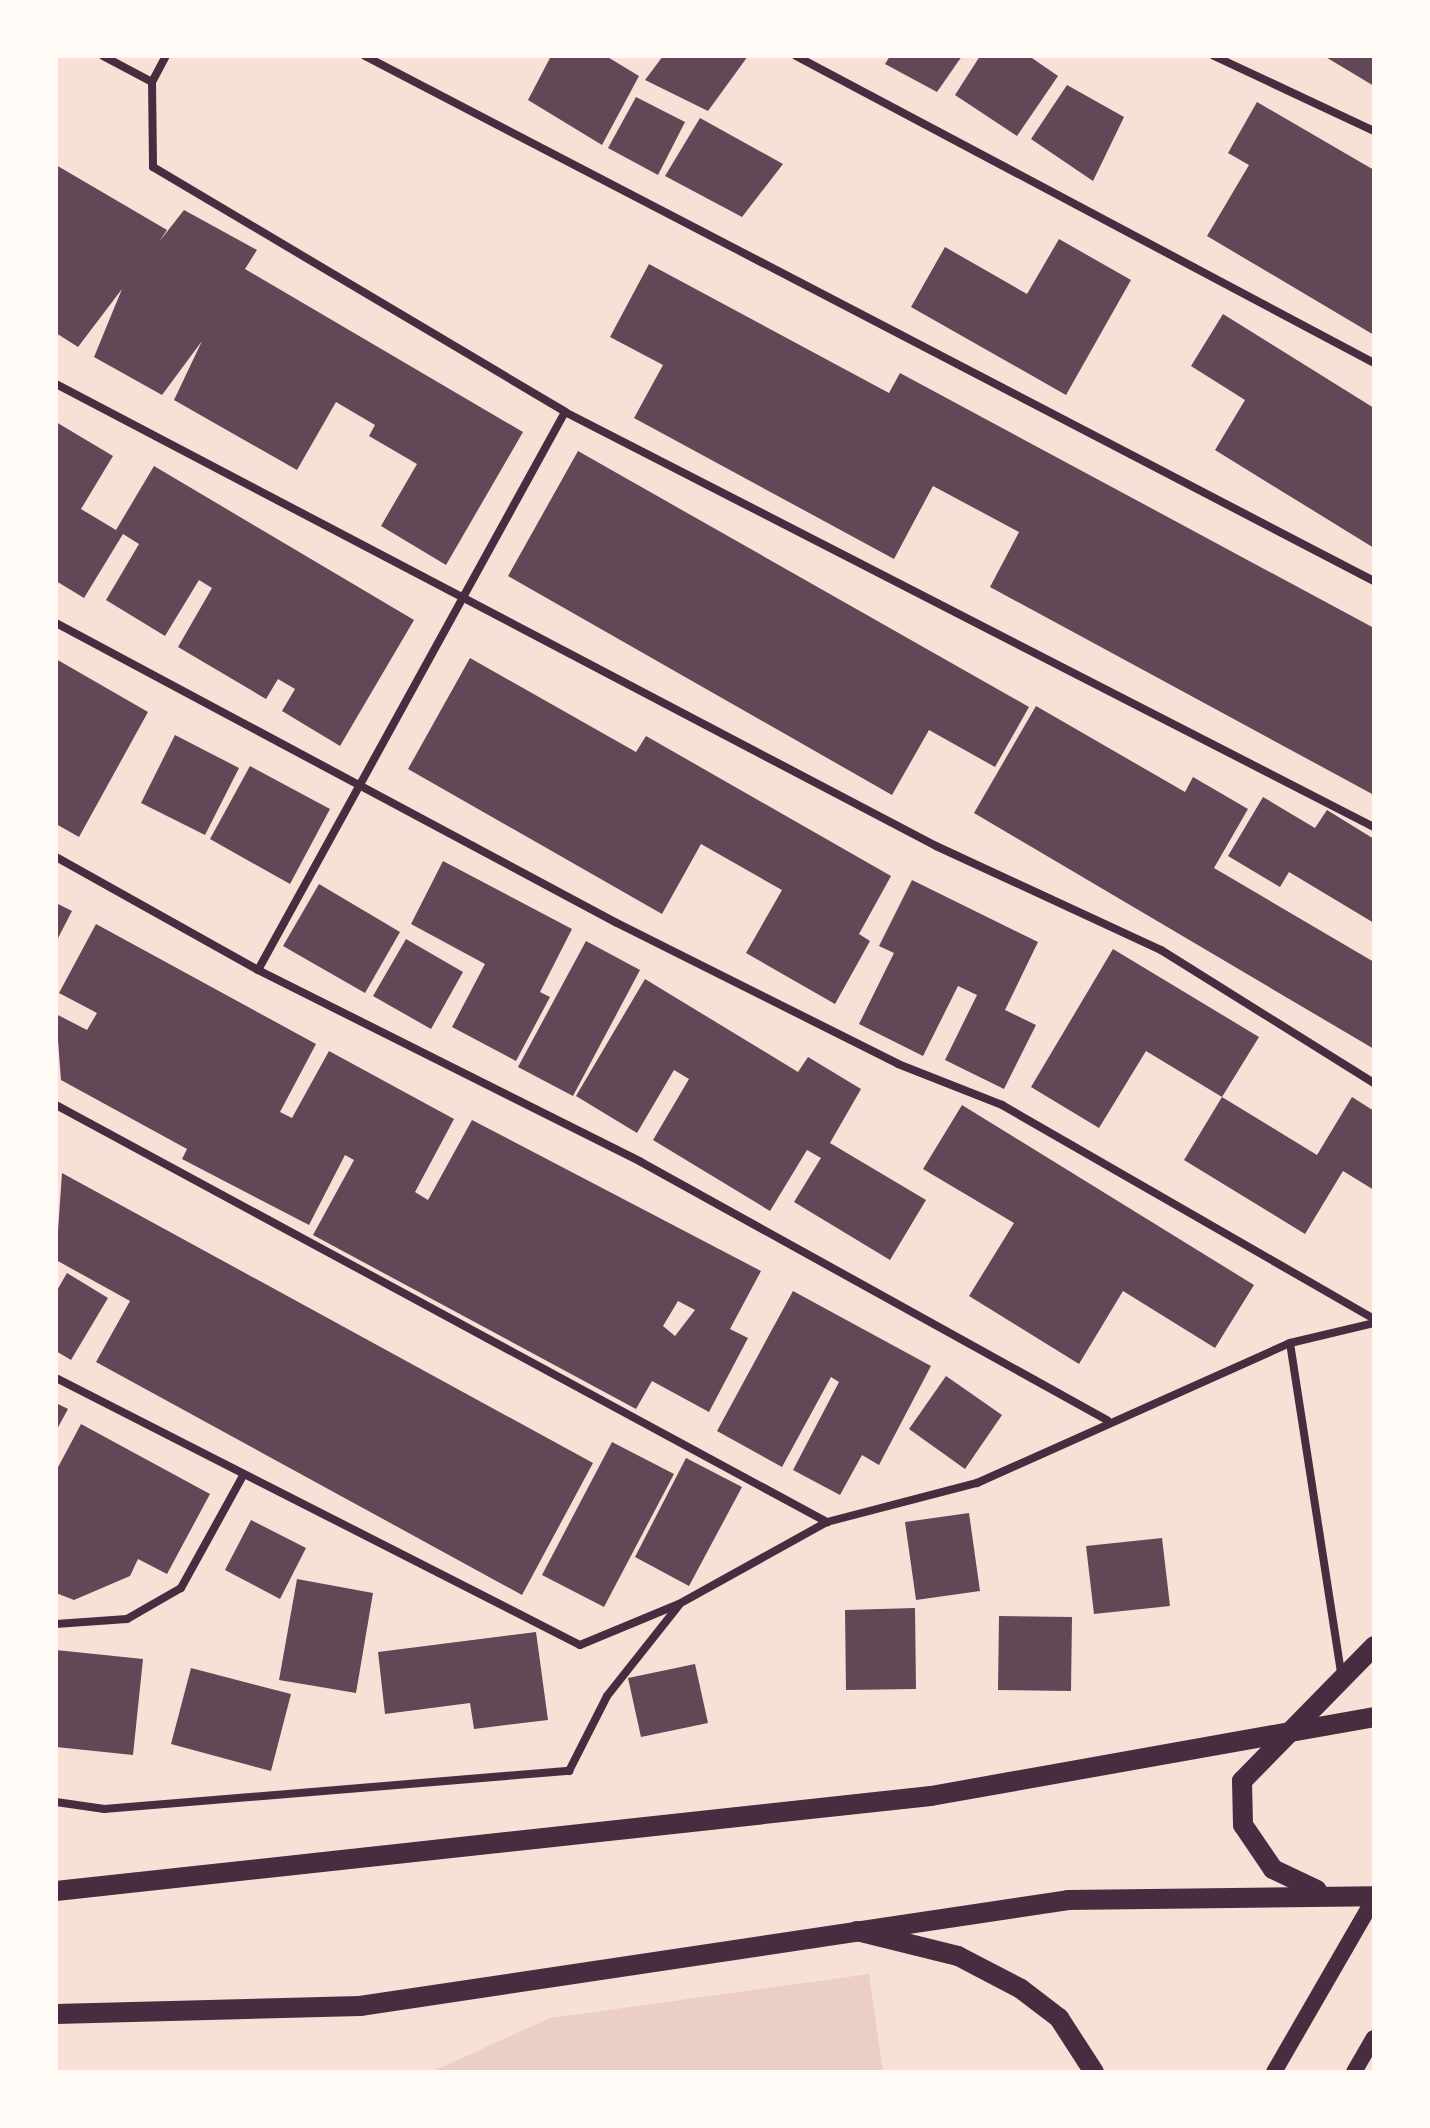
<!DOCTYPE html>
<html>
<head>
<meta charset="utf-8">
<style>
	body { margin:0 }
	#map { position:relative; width:1430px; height:2128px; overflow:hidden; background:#f7e1d7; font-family:"Work Sans",sans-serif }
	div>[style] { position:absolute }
	.green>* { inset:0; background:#ebcfc5 }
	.building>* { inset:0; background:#644757 }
	.minor>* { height:8px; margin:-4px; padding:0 4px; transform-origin:4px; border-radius:4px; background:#4a2c40 }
	.secondary>* { height:16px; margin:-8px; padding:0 8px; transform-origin:8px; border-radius:8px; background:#4a2c40 }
	.primary>* { height:20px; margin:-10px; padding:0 10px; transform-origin:10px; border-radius:10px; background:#4a2c40 }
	span { translate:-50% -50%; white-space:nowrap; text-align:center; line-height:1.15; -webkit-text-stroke:6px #fffaf5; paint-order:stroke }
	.frame { position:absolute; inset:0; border:58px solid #fffaf5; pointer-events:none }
</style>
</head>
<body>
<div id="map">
	<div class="green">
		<div style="clip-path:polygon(869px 1974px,883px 2072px,431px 2072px,550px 2018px)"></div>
	</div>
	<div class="building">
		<div style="clip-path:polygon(551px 56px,606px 56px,639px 76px,602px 145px,528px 100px)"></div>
		<div style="clip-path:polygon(663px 56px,748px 56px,708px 111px,645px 80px)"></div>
		<div style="clip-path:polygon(890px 56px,962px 56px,937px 92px,885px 64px)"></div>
		<div style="clip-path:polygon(980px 56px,1029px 56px,1058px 76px,1017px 136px,955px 95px)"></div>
		<div style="clip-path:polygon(1324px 56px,1374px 56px,1374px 86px)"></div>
		<div style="clip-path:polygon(1067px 85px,1124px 117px,1093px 181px,1031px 139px)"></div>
		<div style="clip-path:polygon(636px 97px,685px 122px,658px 175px,608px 148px)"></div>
		<div style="clip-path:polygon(1257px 102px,1374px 170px,1374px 335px,1207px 236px,1249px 165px,1228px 153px)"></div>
		<div style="clip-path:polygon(700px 118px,783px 164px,742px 217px,665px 176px)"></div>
		<div style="clip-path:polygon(56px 165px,167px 230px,159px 242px,184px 210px,257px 250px,245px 269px,523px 432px,446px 565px,381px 526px,417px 464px,369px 436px,375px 425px,336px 402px,297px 470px,174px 400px,202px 341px,162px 395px,94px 357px,122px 289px,78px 347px,56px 333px)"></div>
		<div style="clip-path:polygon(1059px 239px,1131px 280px,1066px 395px,911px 307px,945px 247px,1027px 294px)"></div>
		<div style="clip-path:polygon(649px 264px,889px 393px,900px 373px,1374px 628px,1374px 795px,990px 587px,1019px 532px,933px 486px,894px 559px,634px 418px,663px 365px,610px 337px)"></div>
		<div style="clip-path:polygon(1223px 314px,1374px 408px,1374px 548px,1215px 450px,1245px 400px,1191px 366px)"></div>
		<div style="clip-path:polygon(56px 422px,113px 456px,81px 509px,116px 530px,154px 466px,414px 620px,340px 746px,282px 711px,295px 689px,278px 679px,266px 699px,178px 647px,212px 588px,199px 580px,165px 636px,106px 600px,139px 544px,123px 534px,84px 598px,56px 581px)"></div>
		<div style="clip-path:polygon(578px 451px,1029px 707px,995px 767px,929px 730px,892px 795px,508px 576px)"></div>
		<div style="clip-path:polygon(470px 658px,636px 752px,646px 736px,891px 876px,859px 934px,870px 941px,835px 1004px,746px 953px,782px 890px,701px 844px,662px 914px,408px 769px)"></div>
		<div style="clip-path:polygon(56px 659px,148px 712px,79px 837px,56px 824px)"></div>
		<div style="clip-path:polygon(1036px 706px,1185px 792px,1193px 777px,1248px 809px,1214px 868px,1374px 962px,1374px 1049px,974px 813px)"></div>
		<div style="clip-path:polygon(175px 735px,239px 768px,205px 835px,141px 803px)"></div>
		<div style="clip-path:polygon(250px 766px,330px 809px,290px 884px,210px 839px)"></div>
		<div style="clip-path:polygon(1263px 797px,1315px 828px,1327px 810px,1374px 839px,1374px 923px,1289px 872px,1280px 887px,1228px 856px)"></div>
		<div style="clip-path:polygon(443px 861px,572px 929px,540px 992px,550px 997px,516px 1061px,452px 1027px,485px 964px,411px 924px)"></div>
		<div style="clip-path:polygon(912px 880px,1038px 942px,1005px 1010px,1036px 1025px,1004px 1089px,945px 1060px,977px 995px,958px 986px,923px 1056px,859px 1024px,894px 953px,879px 946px)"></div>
		<div style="clip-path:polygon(319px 884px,400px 932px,365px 993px,283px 946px)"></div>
		<div style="clip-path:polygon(56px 903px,72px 911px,56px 942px)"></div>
		<div style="clip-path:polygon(evenodd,96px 924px,316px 1044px,280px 1112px,292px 1118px,329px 1051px,454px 1119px,415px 1192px,428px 1200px,472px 1120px,761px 1271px,730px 1329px,748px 1338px,709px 1412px,652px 1381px,636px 1409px,313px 1235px,354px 1160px,345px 1155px,309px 1225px,182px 1159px,187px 1149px,61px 1080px,56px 1014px,87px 1030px,97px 1013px,59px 993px,96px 924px,678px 1301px,695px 1310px,675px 1336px,663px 1326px,678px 1301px)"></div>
		<div style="clip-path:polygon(406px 939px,463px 972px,431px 1029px,373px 996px)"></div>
		<div style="clip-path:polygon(586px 941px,640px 970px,573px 1096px,518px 1067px)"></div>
		<div style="clip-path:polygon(1113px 949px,1259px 1037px,1222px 1097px,1146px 1051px,1099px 1128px,1031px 1087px)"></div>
		<div style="clip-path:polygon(645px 979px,798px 1072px,808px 1057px,861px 1089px,830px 1143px,926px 1200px,890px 1260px,794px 1202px,821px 1158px,807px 1150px,770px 1211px,653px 1140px,689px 1079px,674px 1070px,637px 1133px,576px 1096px)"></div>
		<div style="clip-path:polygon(1222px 1097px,1317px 1155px,1352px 1097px,1374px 1111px,1374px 1190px,1343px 1171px,1305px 1234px,1184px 1160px)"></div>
		<div style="clip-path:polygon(962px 1105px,1254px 1285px,1215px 1348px,1123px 1291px,1079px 1364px,969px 1296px,1014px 1223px,923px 1169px)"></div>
		<div style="clip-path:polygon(62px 1173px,593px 1463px,522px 1595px,96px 1362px,130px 1301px,56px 1260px)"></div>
		<div style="clip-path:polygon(67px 1273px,108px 1298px,71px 1360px,56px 1351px,56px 1292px)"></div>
		<div style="clip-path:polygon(793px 1291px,931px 1366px,879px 1465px,862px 1455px,840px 1495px,793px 1470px,839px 1382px,831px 1377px,782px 1467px,717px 1431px)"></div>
		<div style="clip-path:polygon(946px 1376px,1002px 1415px,965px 1469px,909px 1429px)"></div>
		<div style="clip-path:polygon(56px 1403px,68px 1409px,56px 1431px)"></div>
		<div style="clip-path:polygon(81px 1424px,210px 1494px,167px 1574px,138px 1559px,130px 1576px,74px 1600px,56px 1593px,56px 1471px)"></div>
		<div style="clip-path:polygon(612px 1442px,674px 1474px,604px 1607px,542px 1575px)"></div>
		<div style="clip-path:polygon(686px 1458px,742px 1487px,689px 1586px,635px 1557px)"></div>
		<div style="clip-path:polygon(969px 1513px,980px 1591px,916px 1600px,905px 1522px)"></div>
		<div style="clip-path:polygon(251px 1520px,306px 1548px,280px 1599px,225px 1570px)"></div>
		<div style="clip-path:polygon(1162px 1538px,1170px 1606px,1094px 1614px,1086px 1546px)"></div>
		<div style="clip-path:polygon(297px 1579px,373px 1593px,356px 1693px,279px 1680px)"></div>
		<div style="clip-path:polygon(915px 1608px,916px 1689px,846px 1690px,845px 1610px)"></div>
		<div style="clip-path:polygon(999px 1616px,1072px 1617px,1071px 1691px,998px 1690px)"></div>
		<div style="clip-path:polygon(536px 1632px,548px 1720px,474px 1729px,470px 1703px,385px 1714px,378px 1652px)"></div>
		<div style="clip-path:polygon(56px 1650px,143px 1659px,133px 1755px,56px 1747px)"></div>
		<div style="clip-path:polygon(695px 1664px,708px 1723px,641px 1737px,628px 1678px)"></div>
		<div style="clip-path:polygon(191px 1668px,291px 1694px,271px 1771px,171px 1744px)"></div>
	</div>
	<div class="minor">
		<div style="left:103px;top:56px;width:55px;rotate:28deg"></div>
		<div style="left:152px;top:82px;width:85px;rotate:89.3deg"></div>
		<div style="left:153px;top:167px;width:479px;rotate:30.7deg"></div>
		<div style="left:565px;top:412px;width:909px;rotate:27.16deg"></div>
		<div style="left:365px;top:56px;width:1137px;rotate:27.49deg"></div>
		<div style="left:796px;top:56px;width:654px;rotate:27.97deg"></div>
		<div style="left:1214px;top:56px;width:177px;rotate:25.1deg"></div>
		<div style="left:152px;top:82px;width:30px;rotate:-62deg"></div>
		<div style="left:56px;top:384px;width:994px;rotate:27.7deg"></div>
		<div style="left:936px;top:846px;width:248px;rotate:24.8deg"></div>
		<div style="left:1161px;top:950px;width:251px;rotate:32deg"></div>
		<div style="left:56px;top:623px;width:636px;rotate:28.14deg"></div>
		<div style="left:617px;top:923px;width:314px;rotate:26.6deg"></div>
		<div style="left:898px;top:1064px;width:112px;rotate:21.5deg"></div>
		<div style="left:1002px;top:1105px;width:429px;rotate:29.9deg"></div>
		<div style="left:56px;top:857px;width:231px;rotate:29.2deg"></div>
		<div style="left:258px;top:970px;width:428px;rotate:26.6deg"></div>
		<div style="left:641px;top:1162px;width:533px;rotate:28.97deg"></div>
		<div style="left:258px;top:970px;width:637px;rotate:-61.18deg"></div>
		<div style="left:56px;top:1105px;width:877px;rotate:28.41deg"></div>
		<div style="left:1290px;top:1343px;width:333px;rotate:81.2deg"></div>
		<div style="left:56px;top:1378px;width:588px;rotate:27deg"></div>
		<div style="left:580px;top:1645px;width:107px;rotate:-22.5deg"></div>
		<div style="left:679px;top:1604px;width:169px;rotate:-29deg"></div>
		<div style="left:827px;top:1522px;width:155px;rotate:-14.6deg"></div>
		<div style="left:977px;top:1483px;width:343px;rotate:-24.1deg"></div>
		<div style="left:1290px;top:1343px;width:86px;rotate:-13.4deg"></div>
		<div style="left:56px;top:1624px;width:71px;rotate:-4deg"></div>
		<div style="left:127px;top:1619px;width:62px;rotate:-29.9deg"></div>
		<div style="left:181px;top:1588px;width:130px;rotate:-61.1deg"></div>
		<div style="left:56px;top:1802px;width:49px;rotate:8.3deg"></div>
		<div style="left:104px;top:1809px;width:467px;rotate:-4.7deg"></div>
		<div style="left:569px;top:1771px;width:84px;rotate:-63.1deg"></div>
		<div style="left:607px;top:1696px;width:116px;rotate:-51.6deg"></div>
	</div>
	<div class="secondary">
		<div style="left:1274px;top:2072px;width:200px;rotate:-60deg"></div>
		<div style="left:1354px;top:2072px;width:39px;rotate:-60deg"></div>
	</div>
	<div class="primary">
		<div style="left:1317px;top:1890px;width:49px;rotate:-154.5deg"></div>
		<div style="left:1273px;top:1869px;width:53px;rotate:-124.3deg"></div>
		<div style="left:1243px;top:1825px;width:44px;rotate:-91.3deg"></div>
		<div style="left:1242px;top:1781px;width:189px;rotate:-45.6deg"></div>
		<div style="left:56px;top:1891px;width:880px;rotate:-6.2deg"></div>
		<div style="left:931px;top:1796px;width:450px;rotate:-10.1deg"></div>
		<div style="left:857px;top:1931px;width:104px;rotate:13.9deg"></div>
		<div style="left:958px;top:1956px;width:71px;rotate:27.6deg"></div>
		<div style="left:1021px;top:1989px;width:48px;rotate:37.3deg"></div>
		<div style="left:1059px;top:2018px;width:64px;rotate:57.1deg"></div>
		<div style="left:56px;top:2014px;width:304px;rotate:-1.5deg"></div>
		<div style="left:360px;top:2006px;width:716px;rotate:-8.51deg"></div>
		<div style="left:1068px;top:1900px;width:306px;rotate:-0.7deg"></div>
	</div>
	<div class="frame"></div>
</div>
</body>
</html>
